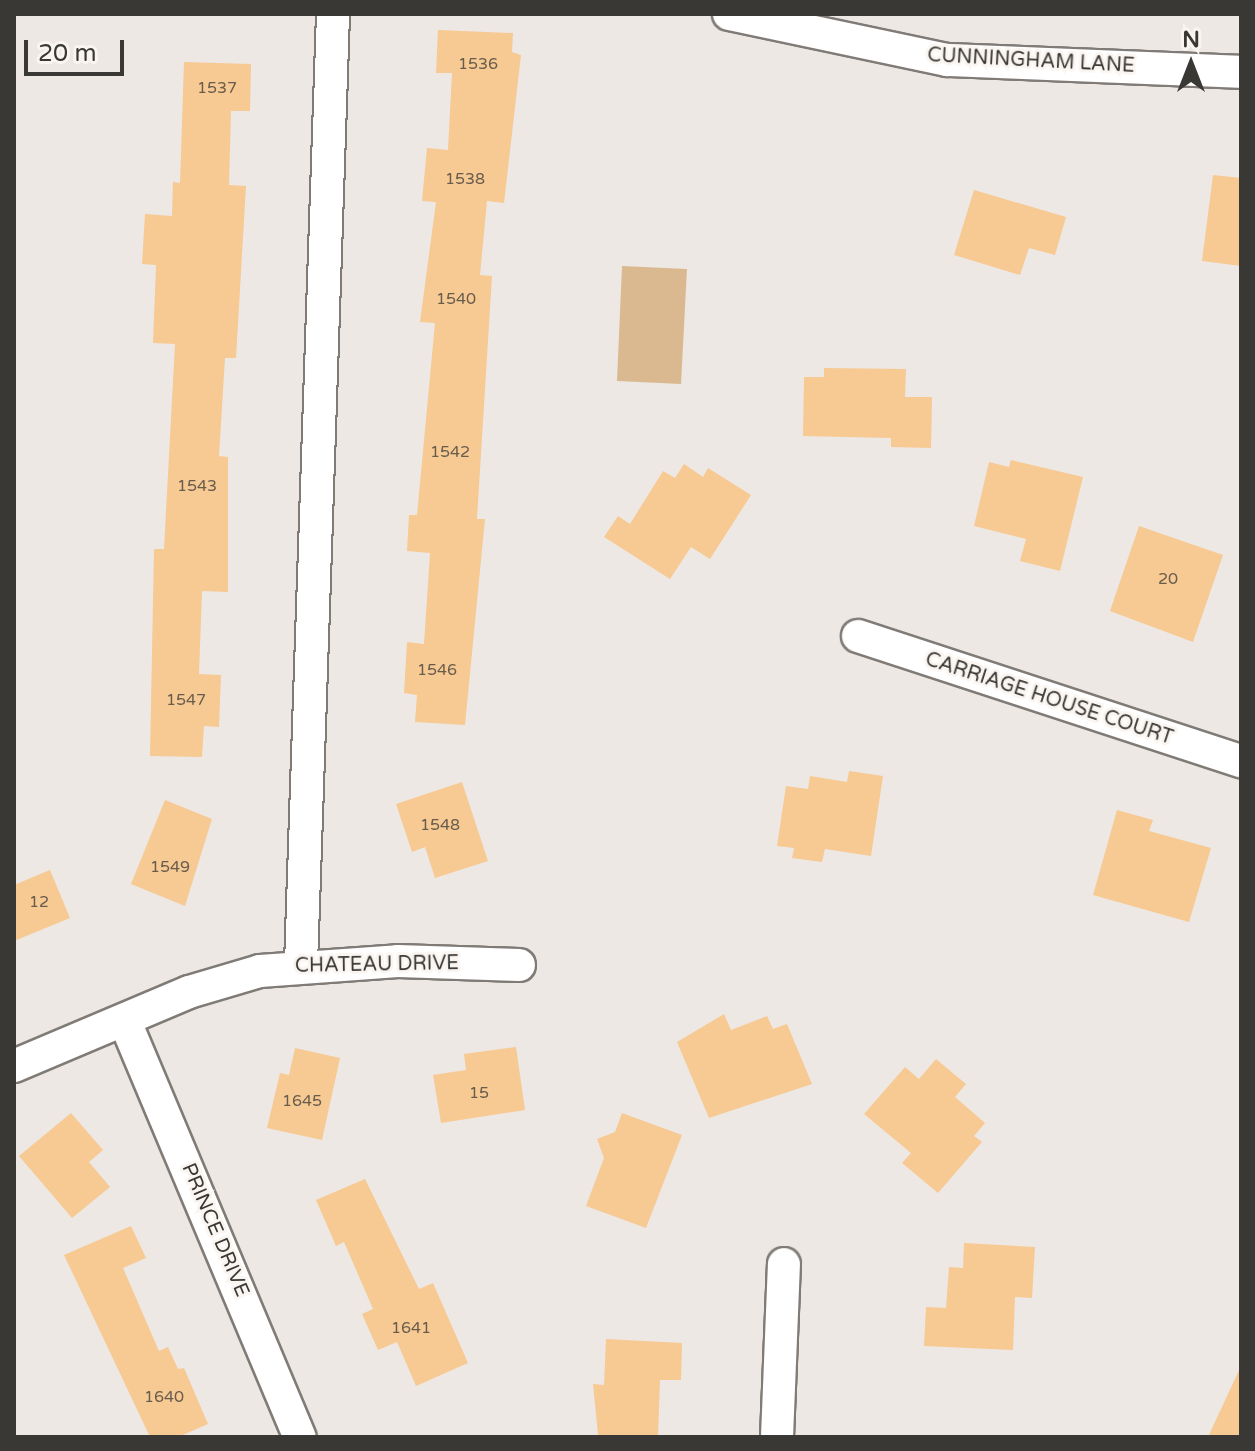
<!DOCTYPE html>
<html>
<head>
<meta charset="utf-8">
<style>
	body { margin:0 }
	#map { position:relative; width:1255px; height:1451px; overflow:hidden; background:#ede8e3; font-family:"Varela Round",sans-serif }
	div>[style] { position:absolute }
	.green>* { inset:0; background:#dab991 }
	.building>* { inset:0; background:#f7c993 }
	.roads { filter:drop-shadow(2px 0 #807b76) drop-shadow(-2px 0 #807b76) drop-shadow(0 2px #807b76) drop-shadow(0 -2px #807b76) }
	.street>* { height:32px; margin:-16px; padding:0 16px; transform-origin:16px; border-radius:16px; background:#fff }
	span { translate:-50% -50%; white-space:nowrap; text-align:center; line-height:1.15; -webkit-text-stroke:6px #faf5f0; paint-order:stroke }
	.number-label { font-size:16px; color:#685c4c }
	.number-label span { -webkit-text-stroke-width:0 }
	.street-label { font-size:20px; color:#393835 }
	.frame { position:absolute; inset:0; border:16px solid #393835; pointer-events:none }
	.north { position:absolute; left:1151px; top:24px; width:80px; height:80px; -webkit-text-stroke:6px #faf5f0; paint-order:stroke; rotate:0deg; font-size:22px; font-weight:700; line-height:32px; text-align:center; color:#393835 }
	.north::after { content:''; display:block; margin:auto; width:28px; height:36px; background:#393835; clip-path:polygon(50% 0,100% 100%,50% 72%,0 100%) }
	.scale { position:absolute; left:24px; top:40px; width:100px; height:36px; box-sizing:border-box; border:4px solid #393835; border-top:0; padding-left:10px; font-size:24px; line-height:28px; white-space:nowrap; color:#393835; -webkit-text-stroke:6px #faf5f0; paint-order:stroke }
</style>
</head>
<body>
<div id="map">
	<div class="green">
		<div style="clip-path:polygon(622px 266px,687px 269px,681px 384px,617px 381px)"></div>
	</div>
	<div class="building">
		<div style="clip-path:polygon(438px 30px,513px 33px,512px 52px,521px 55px,504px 203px,487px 201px,480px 275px,492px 276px,477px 519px,485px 519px,465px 725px,415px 722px,417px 695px,404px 693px,407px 642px,424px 644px,430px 553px,407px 551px,409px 515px,417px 515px,435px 323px,420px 322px,436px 202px,422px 201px,427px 148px,448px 150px,452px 73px,436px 73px)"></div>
		<div style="clip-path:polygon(184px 62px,251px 64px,250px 111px,231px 111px,229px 185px,246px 186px,236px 358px,225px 358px,219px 456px,228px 457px,228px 592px,202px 591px,199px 674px,221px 675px,219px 727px,204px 726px,202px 757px,150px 756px,154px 549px,164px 549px,175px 344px,153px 343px,156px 265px,142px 264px,145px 214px,172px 216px,173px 182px,180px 183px)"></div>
		<div style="clip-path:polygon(1213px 175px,1241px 178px,1241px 266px,1202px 261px)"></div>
		<div style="clip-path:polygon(974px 190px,1066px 217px,1055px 255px,1029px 248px,1020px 275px,954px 255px)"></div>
		<div style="clip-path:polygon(824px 368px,906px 369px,905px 397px,932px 397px,931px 448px,891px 447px,891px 438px,803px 436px,804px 377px,824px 377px)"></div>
		<div style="clip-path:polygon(1011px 460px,1083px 477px,1060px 571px,1020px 561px,1026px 539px,974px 526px,989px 462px,1009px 467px)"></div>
		<div style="clip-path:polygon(684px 464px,703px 477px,708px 468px,751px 495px,710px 559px,691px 547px,670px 579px,604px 537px,618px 516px,630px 524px,663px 471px,675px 478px)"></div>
		<div style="clip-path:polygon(1139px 526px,1223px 555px,1193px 642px,1110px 611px)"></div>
		<div style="clip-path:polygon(849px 771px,883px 776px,871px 856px,825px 849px,822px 862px,792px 858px,794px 848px,777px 846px,786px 786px,808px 789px,810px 776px,847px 782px)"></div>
		<div style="clip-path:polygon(462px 782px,488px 861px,435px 878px,425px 847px,412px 852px,396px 804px)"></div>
		<div style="clip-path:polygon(165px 800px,212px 819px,185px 906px,131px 884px)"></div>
		<div style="clip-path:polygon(1117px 810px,1153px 820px,1149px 831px,1211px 848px,1189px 922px,1093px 895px)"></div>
		<div style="clip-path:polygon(50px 870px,70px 918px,14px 941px,14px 885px)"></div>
		<div style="clip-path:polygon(724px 1014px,731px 1030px,767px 1016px,773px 1029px,787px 1024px,812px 1084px,709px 1118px,677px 1042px)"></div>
		<div style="clip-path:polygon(516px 1047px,525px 1110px,441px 1123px,433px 1075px,466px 1070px,464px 1054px)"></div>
		<div style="clip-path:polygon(295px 1048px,340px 1058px,322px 1140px,267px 1128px,280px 1073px,289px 1075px)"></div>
		<div style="clip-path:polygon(936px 1059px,966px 1084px,955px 1097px,985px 1123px,974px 1136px,982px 1142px,938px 1193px,902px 1163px,911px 1153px,864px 1114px,905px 1067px,919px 1079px)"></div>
		<div style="clip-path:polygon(71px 1113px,103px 1150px,89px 1162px,110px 1187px,72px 1218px,19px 1156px)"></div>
		<div style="clip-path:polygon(622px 1113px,682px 1135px,646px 1228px,586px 1206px,604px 1158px,597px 1139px,615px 1132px)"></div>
		<div style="clip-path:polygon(365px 1179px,419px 1289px,433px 1283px,468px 1363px,416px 1386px,397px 1342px,378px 1350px,362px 1314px,373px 1309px,344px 1242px,336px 1246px,316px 1200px)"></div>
		<div style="clip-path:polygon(131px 1226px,146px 1258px,123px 1268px,159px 1351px,168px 1347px,178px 1369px,184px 1368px,208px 1424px,178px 1437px,150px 1437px,64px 1255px)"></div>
		<div style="clip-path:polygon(964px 1243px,1035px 1247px,1032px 1298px,1015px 1297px,1013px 1350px,924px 1346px,926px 1307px,946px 1308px,949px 1267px,963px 1268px)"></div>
		<div style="clip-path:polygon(606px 1339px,682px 1343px,681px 1380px,660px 1380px,658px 1437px,598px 1435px,593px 1384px,604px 1385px)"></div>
		<div style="clip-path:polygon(1241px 1366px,1241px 1437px,1208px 1437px)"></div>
	</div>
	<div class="roads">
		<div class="street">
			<div style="left:729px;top:14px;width:223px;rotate:11.9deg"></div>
			<div style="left:947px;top:60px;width:294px;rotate:2.3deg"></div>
			<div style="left:858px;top:636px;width:403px;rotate:18.1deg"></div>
			<div style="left:301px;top:964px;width:951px;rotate:-88.07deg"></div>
			<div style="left:126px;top:1024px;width:448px;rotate:67.2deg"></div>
			<div style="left:14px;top:1066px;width:190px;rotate:-22.9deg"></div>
			<div style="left:189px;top:992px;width:74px;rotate:-16.5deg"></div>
			<div style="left:260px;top:971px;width:138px;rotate:-4.1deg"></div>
			<div style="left:398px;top:961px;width:121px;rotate:1.9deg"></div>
			<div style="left:777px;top:1437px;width:173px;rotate:-87.7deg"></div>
		</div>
	</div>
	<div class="number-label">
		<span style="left:478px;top:64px">1536</span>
		<span style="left:217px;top:88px">1537</span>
		<span style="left:465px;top:179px">1538</span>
		<span style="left:456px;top:299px">1540</span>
		<span style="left:450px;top:452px">1542</span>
		<span style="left:197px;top:486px">1543</span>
		<span style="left:1168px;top:579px">20</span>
		<span style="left:437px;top:670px">1546</span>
		<span style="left:186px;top:700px">1547</span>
		<span style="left:440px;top:825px">1548</span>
		<span style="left:170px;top:867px">1549</span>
		<span style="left:39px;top:902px">12</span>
		<span style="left:479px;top:1093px">15</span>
		<span style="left:302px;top:1101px">1645</span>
		<span style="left:411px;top:1328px">1641</span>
		<span style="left:164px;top:1397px">1640</span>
	</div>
	<div class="street-label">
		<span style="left:1031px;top:61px;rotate:3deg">CUNNINGHAM LANE</span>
		<span style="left:1049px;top:699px;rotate:18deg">CARRIAGE HOUSE COURT</span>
		<span style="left:377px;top:965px;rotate:-1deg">CHATEAU DRIVE</span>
		<span style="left:215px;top:1230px;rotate:67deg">PRINCE DRIVE</span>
	</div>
	<div class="frame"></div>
	<div class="north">N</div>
	<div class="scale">20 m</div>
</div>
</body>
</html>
